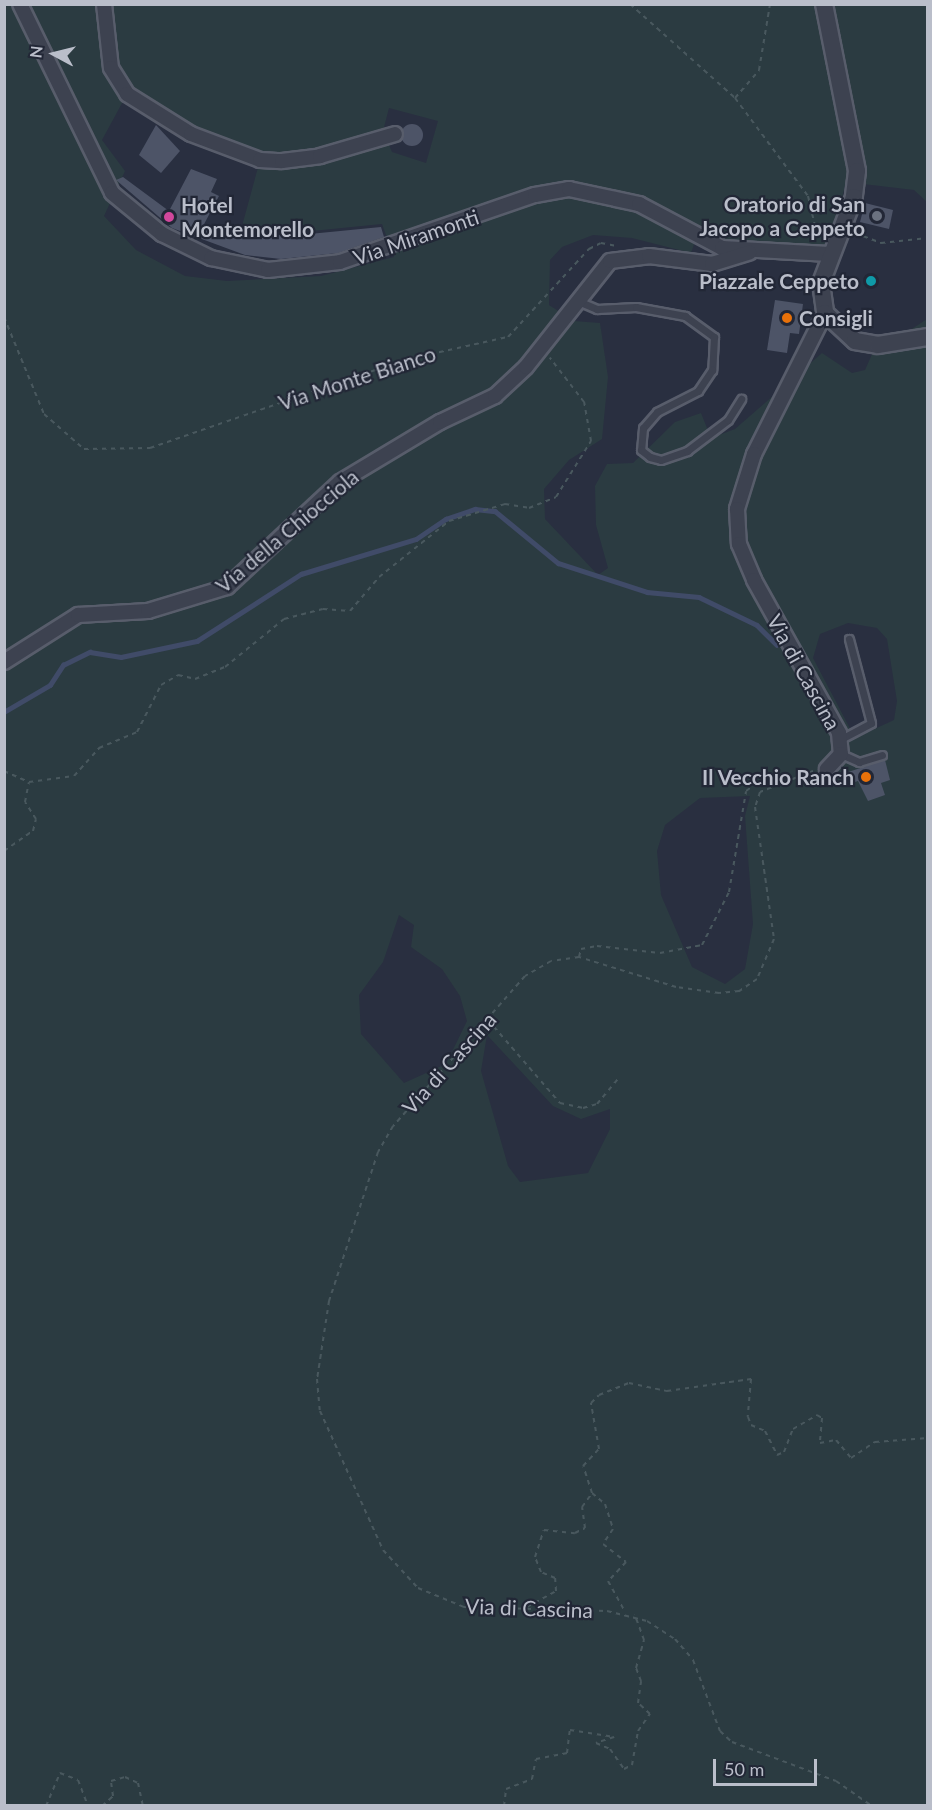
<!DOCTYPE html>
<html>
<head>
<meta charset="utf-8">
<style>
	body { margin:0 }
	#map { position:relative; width:932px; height:1810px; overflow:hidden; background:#292f40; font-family:Lato,sans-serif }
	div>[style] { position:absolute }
	.green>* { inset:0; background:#2b3b41 }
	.stream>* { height:4.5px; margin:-2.25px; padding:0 2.25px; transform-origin:2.25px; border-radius:2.25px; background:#404b68 }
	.building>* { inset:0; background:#4d5467 }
	.round { border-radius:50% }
	.path>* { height:2px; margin-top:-1px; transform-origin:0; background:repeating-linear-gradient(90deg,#49585e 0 4.5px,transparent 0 9px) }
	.roads { filter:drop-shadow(2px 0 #585d6b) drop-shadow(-2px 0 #585d6b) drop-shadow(0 2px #585d6b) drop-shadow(0 -2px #585d6b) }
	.service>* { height:7px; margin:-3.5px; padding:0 3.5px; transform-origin:3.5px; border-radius:3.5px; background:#3d4250 }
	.minor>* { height:14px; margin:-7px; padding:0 7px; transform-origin:7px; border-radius:7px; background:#3d4250 }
	.tertiary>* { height:16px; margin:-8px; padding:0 8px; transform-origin:8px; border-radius:8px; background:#3d4250 }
	.dots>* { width:16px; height:16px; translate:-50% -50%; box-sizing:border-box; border:3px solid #222736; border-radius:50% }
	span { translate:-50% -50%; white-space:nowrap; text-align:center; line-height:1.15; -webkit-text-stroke:4.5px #222736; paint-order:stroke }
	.poi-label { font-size:21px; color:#babeca; font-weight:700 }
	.right { translate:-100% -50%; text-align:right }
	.left { translate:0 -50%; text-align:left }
	.street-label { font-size:21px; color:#babeca }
	.frame { position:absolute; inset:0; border:6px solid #babeca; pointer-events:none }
	.north { position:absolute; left:24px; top:24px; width:60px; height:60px; -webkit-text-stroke:4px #222736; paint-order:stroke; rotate:277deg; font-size:16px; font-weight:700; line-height:24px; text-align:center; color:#babeca }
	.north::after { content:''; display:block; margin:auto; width:21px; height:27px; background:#babeca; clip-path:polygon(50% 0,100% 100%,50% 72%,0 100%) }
	.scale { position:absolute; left:713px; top:1759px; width:104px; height:27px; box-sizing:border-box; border:3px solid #babeca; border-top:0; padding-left:8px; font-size:18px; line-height:21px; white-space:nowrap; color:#babeca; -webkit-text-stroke:4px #222736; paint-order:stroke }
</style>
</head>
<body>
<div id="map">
	<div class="green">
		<div style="clip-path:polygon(evenodd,5px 5px,927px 5px,927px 202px,914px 190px,846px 182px,835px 226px,823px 247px,741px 247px,698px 233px,691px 253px,632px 238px,593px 235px,562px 247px,550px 260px,549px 305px,574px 321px,600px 323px,608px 377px,602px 439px,569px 460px,544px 489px,545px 519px,598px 575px,608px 568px,596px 525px,595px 486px,607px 464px,633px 463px,675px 422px,701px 413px,711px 438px,735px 429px,822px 353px,852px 373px,865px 370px,880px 336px,904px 334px,927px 319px,927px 1805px,5px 1806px,5px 5px,127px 94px,260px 160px,242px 226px,292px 233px,382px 224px,394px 257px,321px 276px,227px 281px,185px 276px,136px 250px,104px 216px,125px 171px,102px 140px,127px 94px,5px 5px,389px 108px,438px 121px,426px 163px,392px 152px,383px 131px,389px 108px,5px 5px,848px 623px,877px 628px,887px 639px,897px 701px,894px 720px,855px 738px,813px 658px,820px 634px,848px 623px,5px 5px,750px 796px,745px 816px,753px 924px,745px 969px,725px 984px,692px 967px,661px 895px,657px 851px,665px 825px,700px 798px,750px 796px,5px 5px,399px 915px,414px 925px,411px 947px,442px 969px,460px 996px,467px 1021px,446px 1064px,404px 1083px,361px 1034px,359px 995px,383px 962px,399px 915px,5px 5px,487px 1035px,553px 1106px,581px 1119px,610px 1109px,610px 1129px,588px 1173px,520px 1182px,508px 1166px,481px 1071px,487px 1035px)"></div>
	</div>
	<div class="stream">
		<div style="left:4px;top:712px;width:53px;rotate:-30.4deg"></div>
		<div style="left:50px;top:685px;width:24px;rotate:-57deg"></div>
		<div style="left:63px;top:665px;width:30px;rotate:-26deg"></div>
		<div style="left:90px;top:652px;width:31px;rotate:9deg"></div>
		<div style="left:121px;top:657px;width:78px;rotate:-11.9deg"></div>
		<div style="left:197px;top:641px;width:124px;rotate:-32.8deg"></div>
		<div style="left:301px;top:574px;width:120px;rotate:-16.9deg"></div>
		<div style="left:416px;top:539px;width:36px;rotate:-34deg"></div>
		<div style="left:446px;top:519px;width:31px;rotate:-19deg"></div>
		<div style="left:475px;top:509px;width:20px;rotate:6deg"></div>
		<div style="left:495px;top:511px;width:82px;rotate:39.5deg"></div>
		<div style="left:558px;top:563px;width:94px;rotate:18deg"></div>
		<div style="left:647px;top:592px;width:52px;rotate:5.5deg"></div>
		<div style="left:699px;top:597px;width:64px;rotate:25.8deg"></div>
		<div style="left:757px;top:625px;width:28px;rotate:45deg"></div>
	</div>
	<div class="building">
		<div class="round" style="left:401px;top:124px;width:22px;height:22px"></div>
		<div style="clip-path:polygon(156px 125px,180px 151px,161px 173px,139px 155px)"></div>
		<div style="clip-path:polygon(191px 169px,217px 179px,211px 192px,219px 196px,202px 228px,289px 236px,381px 227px,384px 237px,338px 253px,281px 259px,245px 255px,172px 228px,116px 180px,123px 177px,169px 211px)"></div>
		<div style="clip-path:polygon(865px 203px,893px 210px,889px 229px,860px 222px)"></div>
		<div style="clip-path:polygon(775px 300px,803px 304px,799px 334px,790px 333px,787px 353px,767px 350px)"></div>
		<div style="clip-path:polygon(885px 760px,890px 780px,881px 783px,885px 795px,868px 801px,858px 781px,845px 785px,842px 774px)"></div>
	</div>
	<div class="path">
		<div style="left:630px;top:4px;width:141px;rotate:41.8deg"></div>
		<div style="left:735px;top:98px;width:122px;rotate:53.3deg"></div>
		<div style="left:808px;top:196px;width:44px;rotate:76.9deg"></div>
		<div style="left:735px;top:98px;width:37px;rotate:-49deg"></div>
		<div style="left:759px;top:70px;width:67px;rotate:-80.5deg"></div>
		<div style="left:855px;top:233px;width:28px;rotate:21deg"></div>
		<div style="left:881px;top:243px;width:47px;rotate:-6.1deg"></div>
		<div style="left:4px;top:317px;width:105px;rotate:67.6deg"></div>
		<div style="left:44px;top:414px;width:53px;rotate:41.2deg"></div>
		<div style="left:84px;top:449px;width:66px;rotate:-0.9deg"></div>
		<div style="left:150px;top:448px;width:269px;rotate:-19.1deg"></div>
		<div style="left:404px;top:360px;width:107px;rotate:-12.5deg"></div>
		<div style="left:508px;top:337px;width:120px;rotate:-47.4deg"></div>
		<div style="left:589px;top:249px;width:13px;rotate:-27deg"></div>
		<div style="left:601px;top:243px;width:16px;rotate:11deg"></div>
		<div style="left:4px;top:771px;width:27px;rotate:24deg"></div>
		<div style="left:813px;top:771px;width:57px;rotate:158.4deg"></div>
		<div style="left:760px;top:792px;width:16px;rotate:108deg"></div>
		<div style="left:755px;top:807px;width:133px;rotate:81.8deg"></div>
		<div style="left:774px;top:939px;width:43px;rotate:113deg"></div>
		<div style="left:757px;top:979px;width:22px;rotate:146deg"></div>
		<div style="left:739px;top:991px;width:20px;rotate:174deg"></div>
		<div style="left:719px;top:993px;width:43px;rotate:-172.1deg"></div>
		<div style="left:676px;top:987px;width:102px;rotate:-162.8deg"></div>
		<div style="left:579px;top:957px;width:28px;rotate:172deg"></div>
		<div style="left:551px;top:961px;width:30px;rotate:150deg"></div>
		<div style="left:525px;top:976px;width:200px;rotate:131.3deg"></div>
		<div style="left:393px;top:1126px;width:30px;rotate:120deg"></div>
		<div style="left:378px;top:1152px;width:157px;rotate:108.2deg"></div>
		<div style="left:329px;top:1301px;width:79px;rotate:98.7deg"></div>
		<div style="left:317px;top:1379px;width:32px;rotate:85deg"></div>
		<div style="left:320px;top:1411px;width:153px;rotate:65.6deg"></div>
		<div style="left:383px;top:1550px;width:52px;rotate:47.4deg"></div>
		<div style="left:418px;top:1588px;width:50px;rotate:22.4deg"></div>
		<div style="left:464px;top:1607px;width:143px;rotate:1.6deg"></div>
		<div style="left:607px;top:1611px;width:41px;rotate:14deg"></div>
		<div style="left:647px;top:1621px;width:33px;rotate:33deg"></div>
		<div style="left:675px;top:1639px;width:28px;rotate:49deg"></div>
		<div style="left:693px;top:1660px;width:76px;rotate:69.2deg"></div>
		<div style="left:720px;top:1731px;width:16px;rotate:43deg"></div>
		<div style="left:732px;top:1742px;width:111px;rotate:20.6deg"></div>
		<div style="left:836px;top:1781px;width:44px;rotate:34.8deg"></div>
		<div style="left:4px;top:851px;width:35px;rotate:-35deg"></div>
		<div style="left:33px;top:831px;width:12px;rotate:-76deg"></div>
		<div style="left:36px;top:819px;width:20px;rotate:-123deg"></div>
		<div style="left:25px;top:802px;width:20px;rotate:-79deg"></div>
		<div style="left:29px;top:782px;width:45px;rotate:-7.6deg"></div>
		<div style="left:74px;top:776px;width:38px;rotate:-48deg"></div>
		<div style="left:99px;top:748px;width:41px;rotate:-22.8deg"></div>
		<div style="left:137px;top:732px;width:53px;rotate:-62.9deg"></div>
		<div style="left:161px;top:685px;width:20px;rotate:-30deg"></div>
		<div style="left:178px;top:675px;width:17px;rotate:13deg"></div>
		<div style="left:195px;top:679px;width:32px;rotate:-22deg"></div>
		<div style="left:225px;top:667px;width:76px;rotate:-39.1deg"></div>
		<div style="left:284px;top:619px;width:40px;rotate:-14.4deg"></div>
		<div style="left:323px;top:609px;width:27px;rotate:4deg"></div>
		<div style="left:350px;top:611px;width:45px;rotate:-49.5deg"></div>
		<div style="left:379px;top:577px;width:90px;rotate:-38.7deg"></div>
		<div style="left:449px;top:521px;width:59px;rotate:-16.9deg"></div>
		<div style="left:505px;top:504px;width:24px;rotate:9deg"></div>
		<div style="left:529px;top:508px;width:29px;rotate:-22deg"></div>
		<div style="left:556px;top:497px;width:66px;rotate:-58deg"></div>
		<div style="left:591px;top:441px;width:40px;rotate:-100deg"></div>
		<div style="left:584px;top:402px;width:56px;rotate:-127.7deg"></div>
		<div style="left:579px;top:957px;width:8px;rotate:-76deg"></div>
		<div style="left:581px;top:949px;width:16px;rotate:-11deg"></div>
		<div style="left:597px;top:946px;width:63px;rotate:6.3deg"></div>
		<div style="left:660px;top:953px;width:43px;rotate:-10.8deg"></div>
		<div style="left:702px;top:945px;width:59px;rotate:-63deg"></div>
		<div style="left:729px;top:892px;width:102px;rotate:-80.4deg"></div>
		<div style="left:746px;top:791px;width:17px;rotate:-36deg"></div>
		<div style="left:760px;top:781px;width:14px;rotate:12deg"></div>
		<div style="left:488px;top:1020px;width:110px;rotate:49.1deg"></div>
		<div style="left:560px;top:1103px;width:24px;rotate:12deg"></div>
		<div style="left:583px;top:1108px;width:15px;rotate:-16deg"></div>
		<div style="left:597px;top:1104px;width:33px;rotate:-50deg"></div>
		<div style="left:592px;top:1493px;width:17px;rotate:40deg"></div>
		<div style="left:605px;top:1504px;width:26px;rotate:72deg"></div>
		<div style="left:613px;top:1529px;width:18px;rotate:124deg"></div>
		<div style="left:603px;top:1544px;width:29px;rotate:38deg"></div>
		<div style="left:626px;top:1562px;width:26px;rotate:133deg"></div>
		<div style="left:608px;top:1581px;width:35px;rotate:61deg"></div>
		<div style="left:527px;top:1607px;width:33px;rotate:-29deg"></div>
		<div style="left:556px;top:1591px;width:13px;rotate:-94deg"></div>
		<div style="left:555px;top:1578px;width:15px;rotate:-157deg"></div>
		<div style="left:541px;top:1572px;width:16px;rotate:-112deg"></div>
		<div style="left:535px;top:1557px;width:28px;rotate:-72deg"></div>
		<div style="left:544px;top:1530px;width:31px;rotate:6deg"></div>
		<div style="left:575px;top:1533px;width:11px;rotate:-27deg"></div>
		<div style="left:585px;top:1528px;width:21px;rotate:-98deg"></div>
		<div style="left:582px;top:1507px;width:17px;rotate:-54deg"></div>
		<div style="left:592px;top:1493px;width:28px;rotate:-108deg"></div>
		<div style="left:583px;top:1466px;width:23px;rotate:-47deg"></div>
		<div style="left:599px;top:1449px;width:47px;rotate:-99.9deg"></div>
		<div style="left:591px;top:1403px;width:11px;rotate:-45deg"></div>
		<div style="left:599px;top:1395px;width:32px;rotate:-22deg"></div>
		<div style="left:629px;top:1383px;width:39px;rotate:12deg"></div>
		<div style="left:667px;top:1391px;width:85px;rotate:-8.1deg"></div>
		<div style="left:751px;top:1379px;width:38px;rotate:95deg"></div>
		<div style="left:748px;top:1417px;width:9px;rotate:69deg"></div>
		<div style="left:751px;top:1425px;width:15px;rotate:23deg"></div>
		<div style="left:765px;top:1431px;width:27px;rotate:63deg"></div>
		<div style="left:777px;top:1455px;width:8px;rotate:-23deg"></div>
		<div style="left:784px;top:1452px;width:25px;rotate:-69deg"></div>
		<div style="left:793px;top:1429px;width:28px;rotate:-30deg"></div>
		<div style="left:817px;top:1415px;width:6px;rotate:31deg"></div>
		<div style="left:822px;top:1418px;width:25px;rotate:95deg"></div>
		<div style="left:820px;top:1443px;width:16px;rotate:-11deg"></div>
		<div style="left:836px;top:1440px;width:23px;rotate:50deg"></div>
		<div style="left:851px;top:1458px;width:29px;rotate:-34deg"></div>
		<div style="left:875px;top:1442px;width:53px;rotate:-4.3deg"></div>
		<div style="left:46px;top:1806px;width:36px;rotate:-67deg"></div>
		<div style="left:60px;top:1773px;width:19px;rotate:21deg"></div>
		<div style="left:78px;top:1780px;width:28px;rotate:69deg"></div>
		<div style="left:102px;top:1806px;width:15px;rotate:-42deg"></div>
		<div style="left:113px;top:1796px;width:15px;rotate:-98deg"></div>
		<div style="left:111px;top:1781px;width:15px;rotate:-16deg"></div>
		<div style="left:125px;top:1777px;width:14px;rotate:25deg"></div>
		<div style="left:138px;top:1783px;width:24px;rotate:78deg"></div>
		<div style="left:504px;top:1806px;width:17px;rotate:-83deg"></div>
		<div style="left:506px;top:1789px;width:28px;rotate:-21deg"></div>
		<div style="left:532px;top:1779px;width:20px;rotate:-79deg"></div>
		<div style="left:536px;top:1759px;width:32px;rotate:-11deg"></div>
		<div style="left:567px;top:1753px;width:23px;rotate:-83deg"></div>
		<div style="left:570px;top:1730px;width:45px;rotate:9deg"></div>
		<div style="left:614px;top:1737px;width:19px;rotate:162deg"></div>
		<div style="left:596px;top:1743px;width:15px;rotate:23deg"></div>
		<div style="left:610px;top:1749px;width:24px;rotate:55deg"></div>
		<div style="left:624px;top:1769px;width:9px;rotate:-27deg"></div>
		<div style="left:632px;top:1765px;width:35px;rotate:-80deg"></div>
		<div style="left:638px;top:1731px;width:21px;rotate:-55deg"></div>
		<div style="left:650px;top:1714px;width:16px;rotate:-137deg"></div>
		<div style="left:638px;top:1703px;width:22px;rotate:-82deg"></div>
		<div style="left:641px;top:1681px;width:14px;rotate:-111deg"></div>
		<div style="left:636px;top:1668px;width:29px;rotate:-74deg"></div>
		<div style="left:644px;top:1640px;width:27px;rotate:-110deg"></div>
	</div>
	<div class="roads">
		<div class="service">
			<div style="left:578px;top:301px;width:21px;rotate:23deg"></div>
			<div style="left:597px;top:309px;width:39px;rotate:-3deg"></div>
			<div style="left:636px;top:307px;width:50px;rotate:10.4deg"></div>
			<div style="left:685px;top:316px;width:36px;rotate:36deg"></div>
			<div style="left:714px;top:337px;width:33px;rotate:93deg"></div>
			<div style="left:712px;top:370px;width:25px;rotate:124deg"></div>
			<div style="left:698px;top:391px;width:46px;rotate:152.9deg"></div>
			<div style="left:657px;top:412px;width:21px;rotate:131deg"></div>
			<div style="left:643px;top:428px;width:22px;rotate:95deg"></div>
			<div style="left:641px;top:450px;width:11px;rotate:38deg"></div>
			<div style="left:650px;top:457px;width:11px;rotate:15deg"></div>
			<div style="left:661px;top:460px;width:28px;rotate:-19deg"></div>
			<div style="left:687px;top:451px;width:51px;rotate:-37.1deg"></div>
			<div style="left:728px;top:420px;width:25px;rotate:-58deg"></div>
			<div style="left:841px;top:739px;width:34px;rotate:-28deg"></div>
			<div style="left:871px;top:723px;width:87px;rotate:-104.7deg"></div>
			<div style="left:841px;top:754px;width:20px;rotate:24deg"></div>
			<div style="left:859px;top:762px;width:24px;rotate:-17deg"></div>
		</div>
		<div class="minor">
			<div style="left:20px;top:4px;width:210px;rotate:64deg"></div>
			<div style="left:112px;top:193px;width:65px;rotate:39.4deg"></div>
			<div style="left:162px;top:234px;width:55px;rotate:26.1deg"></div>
			<div style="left:211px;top:258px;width:58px;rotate:11.9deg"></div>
			<div style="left:268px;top:270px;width:72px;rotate:-6.3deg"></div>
			<div style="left:340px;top:262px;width:206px;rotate:-19deg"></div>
			<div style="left:535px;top:195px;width:35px;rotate:-10deg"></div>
			<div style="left:569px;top:189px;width:72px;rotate:12.1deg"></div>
			<div style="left:639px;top:204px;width:94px;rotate:27.9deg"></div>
			<div style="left:722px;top:248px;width:107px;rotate:3.2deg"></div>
			<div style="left:104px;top:4px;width:64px;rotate:83.8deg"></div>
			<div style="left:111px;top:68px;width:31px;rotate:58deg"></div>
			<div style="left:127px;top:94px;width:75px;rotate:32deg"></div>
			<div style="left:191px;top:134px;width:74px;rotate:20.6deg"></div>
			<div style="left:260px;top:160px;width:22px;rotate:3deg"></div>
			<div style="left:282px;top:161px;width:38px;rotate:-7deg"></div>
			<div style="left:320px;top:156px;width:78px;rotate:-16.3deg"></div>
			<div style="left:825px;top:313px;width:158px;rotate:116.7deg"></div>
			<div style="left:754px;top:454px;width:58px;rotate:107.2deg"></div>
			<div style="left:737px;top:509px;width:35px;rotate:87deg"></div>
			<div style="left:739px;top:544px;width:39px;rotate:67deg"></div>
			<div style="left:754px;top:580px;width:175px;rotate:60.9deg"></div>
			<div style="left:839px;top:733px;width:21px;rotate:85deg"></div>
			<div style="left:841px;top:754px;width:21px;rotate:133deg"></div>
			<div style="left:4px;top:662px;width:88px;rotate:-32.4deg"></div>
			<div style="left:78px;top:615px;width:70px;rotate:-3.3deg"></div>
			<div style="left:148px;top:611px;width:83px;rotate:-16.9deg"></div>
			<div style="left:227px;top:587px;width:154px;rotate:-42.9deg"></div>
			<div style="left:340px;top:482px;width:117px;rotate:-31deg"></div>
			<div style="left:440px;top:422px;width:61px;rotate:-25.3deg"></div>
			<div style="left:495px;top:396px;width:42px;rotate:-43.1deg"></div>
			<div style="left:526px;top:367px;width:135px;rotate:-51.6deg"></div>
			<div style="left:610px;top:261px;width:39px;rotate:-7deg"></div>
			<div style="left:649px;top:256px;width:64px;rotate:7.2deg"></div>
			<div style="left:712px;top:264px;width:39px;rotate:-17deg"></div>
		</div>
		<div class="tertiary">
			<div style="left:824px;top:4px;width:170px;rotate:78.8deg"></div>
			<div style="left:857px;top:171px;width:26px;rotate:97deg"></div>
			<div style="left:854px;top:197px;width:92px;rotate:111deg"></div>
			<div style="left:821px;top:283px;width:30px;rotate:82deg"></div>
			<div style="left:825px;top:313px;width:41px;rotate:43deg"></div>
			<div style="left:855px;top:341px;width:23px;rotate:10deg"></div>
			<div style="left:878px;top:345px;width:51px;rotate:-9.1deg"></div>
		</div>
	</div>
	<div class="dots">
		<div style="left:877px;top:216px;background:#6b7280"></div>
		<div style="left:169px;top:217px;background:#d1479c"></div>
		<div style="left:871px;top:281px;background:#0f9aa8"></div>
		<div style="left:787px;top:318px;background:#e8710a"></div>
		<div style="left:866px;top:777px;background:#e8710a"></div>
	</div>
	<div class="poi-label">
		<span class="right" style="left:865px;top:216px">Oratorio di San<br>Jacopo a Ceppeto</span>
		<span class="left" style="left:181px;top:217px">Hotel<br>Montemorello</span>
		<span class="right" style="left:859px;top:281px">Piazzale Ceppeto</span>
		<span class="left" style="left:799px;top:318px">Consigli</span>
		<span class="right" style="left:854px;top:777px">Il Vecchio Ranch</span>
	</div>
	<div class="street-label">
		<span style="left:416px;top:237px;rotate:-19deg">Via Miramonti</span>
		<span style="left:357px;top:378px;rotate:-18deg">Via Monte Bianco</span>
		<span style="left:287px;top:531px;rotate:-40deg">Via della Chiocciola</span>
		<span style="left:804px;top:672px;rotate:61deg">Via di Cascina</span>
		<span style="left:449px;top:1063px;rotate:-48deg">Via di Cascina</span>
		<span style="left:529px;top:1608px;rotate:2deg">Via di Cascina</span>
	</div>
	<div class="frame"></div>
	<div class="north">N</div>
	<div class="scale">50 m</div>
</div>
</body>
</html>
